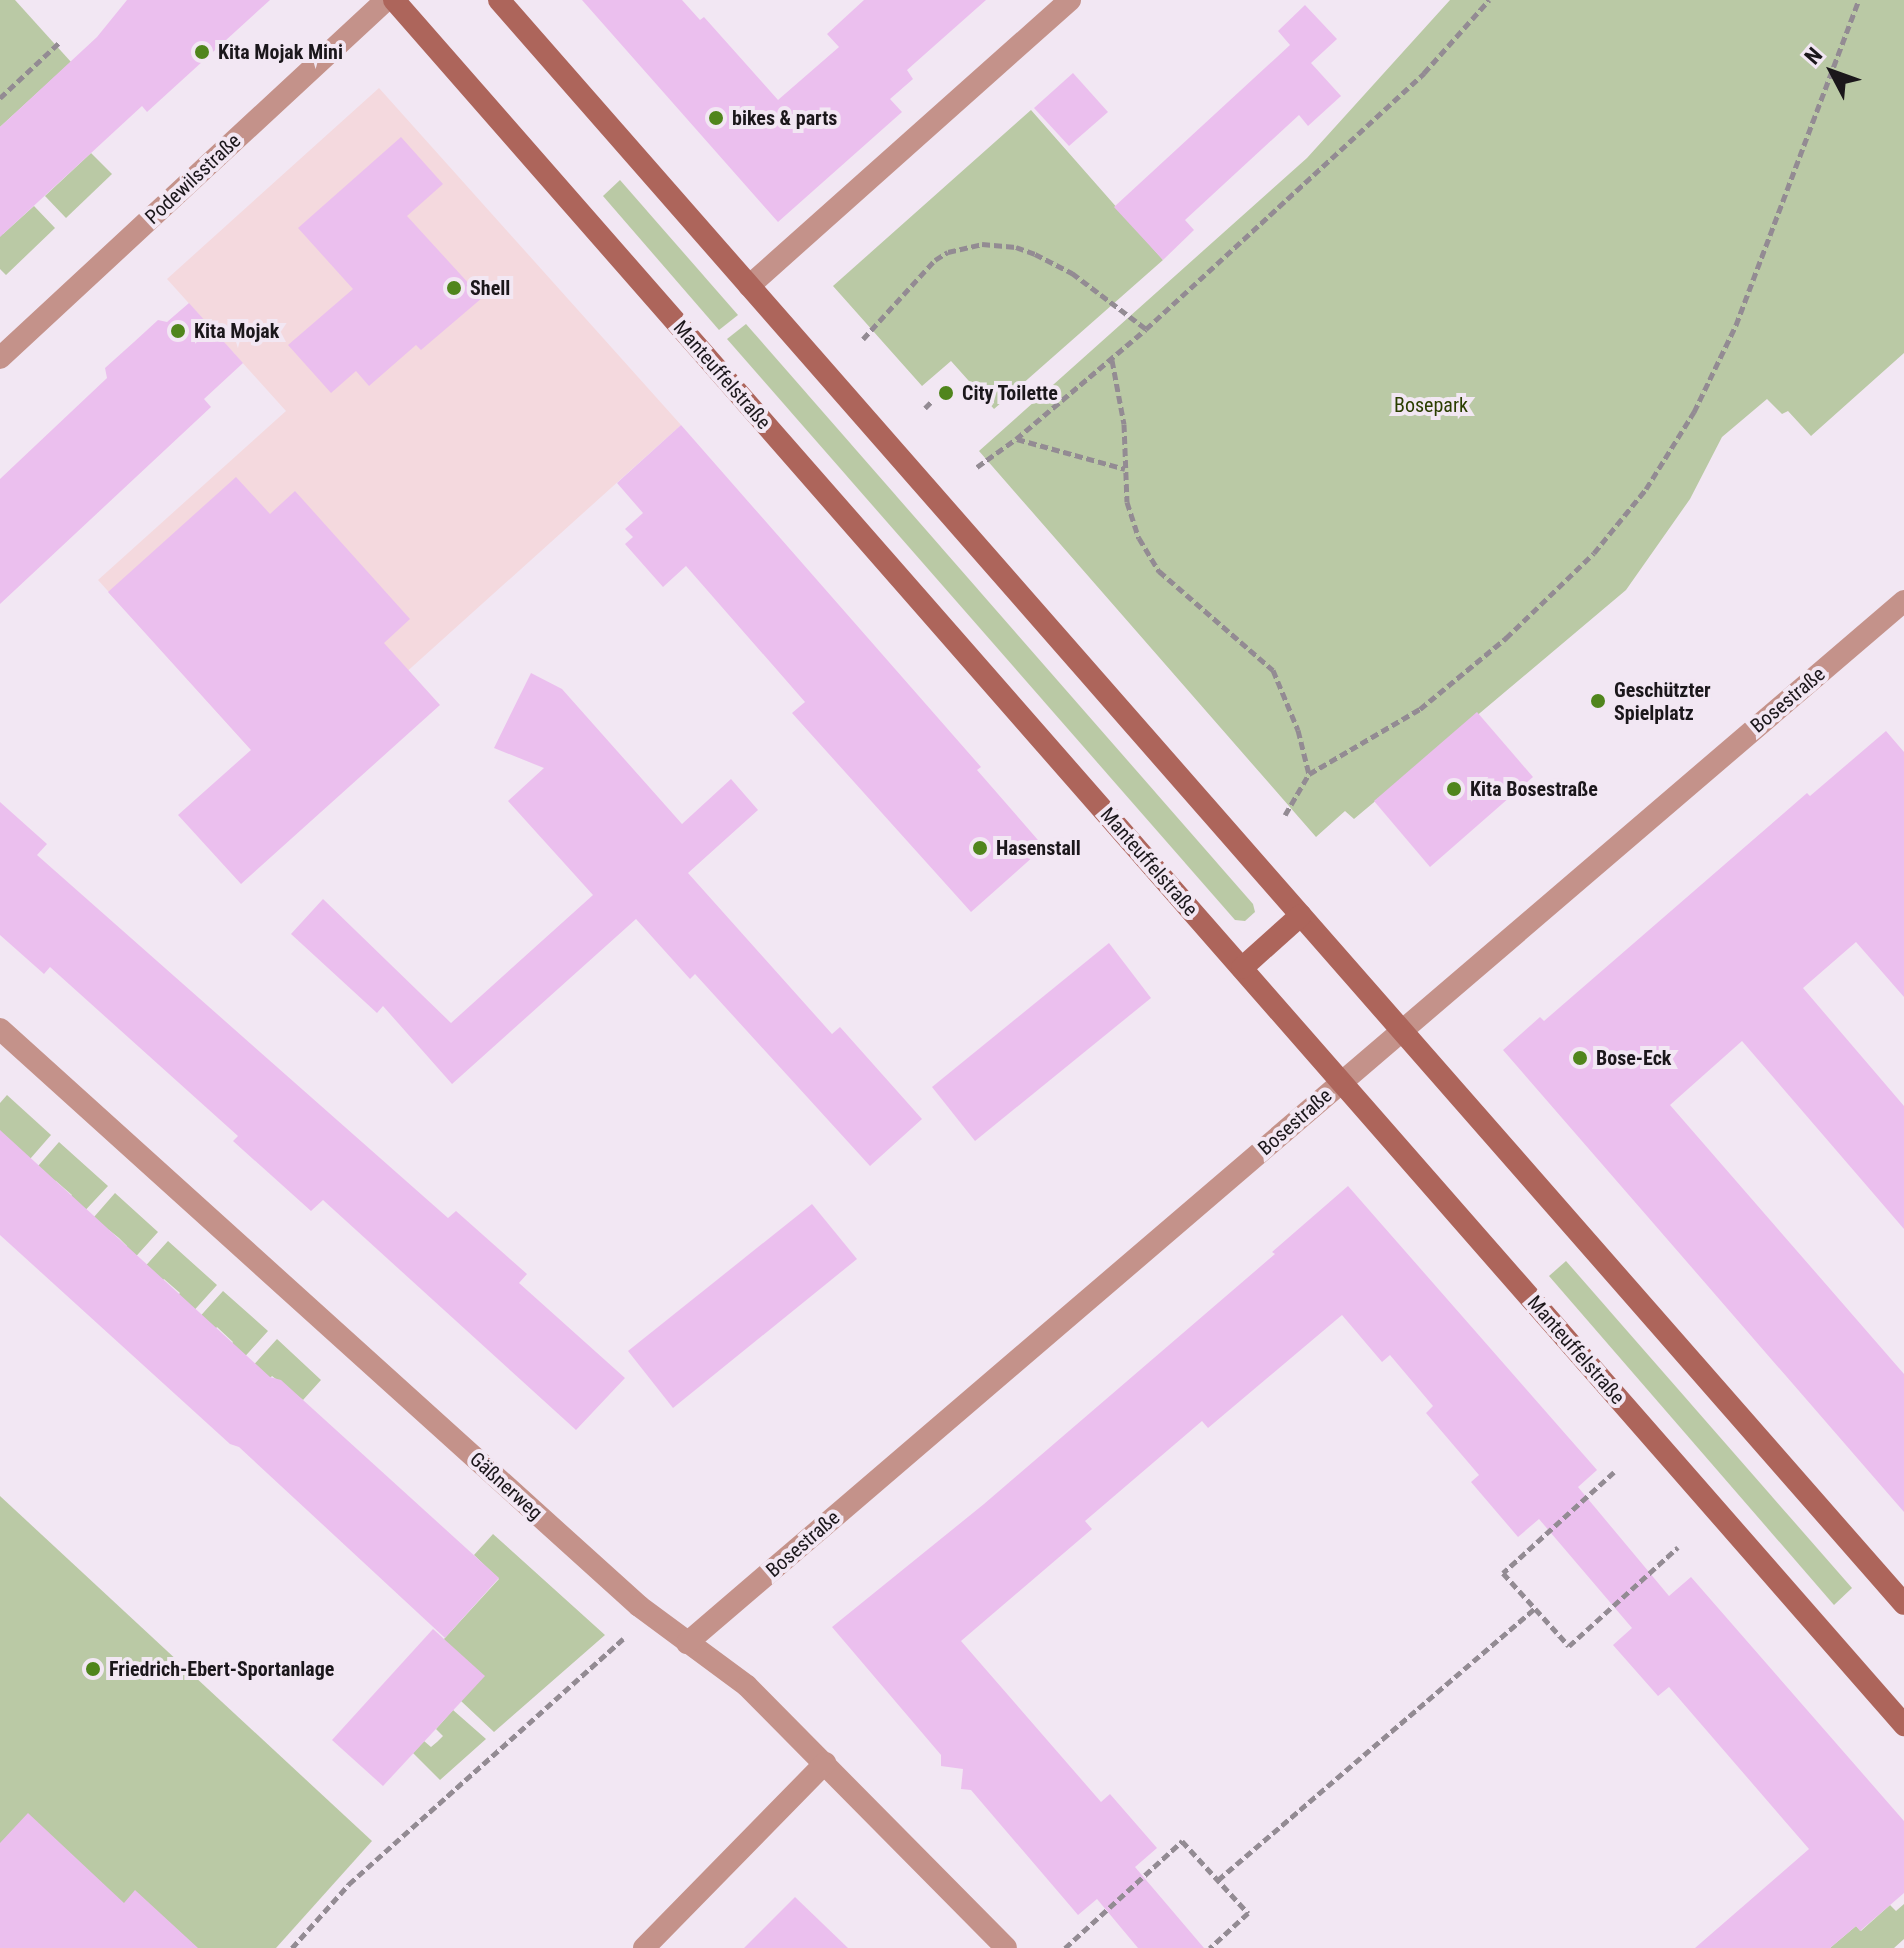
<!DOCTYPE html>
<html>
<head>
<meta charset="utf-8">
<style>
	body { margin:0 }
	#map { position:relative; width:1904px; height:1948px; overflow:hidden; background:#f2e7f3; font-family:"Roboto Condensed",sans-serif }
	div>[style] { position:absolute }
	.commercial>* { inset:0; background:#f4d9de }
	.green>* { inset:0; background:#bac9a5 }
	.building>* { inset:0; background:#ebbfee }
	.path>* { height:5px; margin-top:-2.5px; transform-origin:0; background:repeating-linear-gradient(90deg,#938b93 0 8px,transparent 0 12px) }
	.minor>* { height:22px; margin:-11px; padding:0 11px; transform-origin:11px; border-radius:11px; background:#c4928a }
	.secondary>* { height:22px; margin:-11px; padding:0 11px; transform-origin:11px; border-radius:11px; background:#ad655b }
	.dots>* { width:22px; height:22px; translate:-50% -50%; box-sizing:border-box; border:4px solid #f2e7f3; border-radius:50% }
	span { translate:-50% -50%; white-space:nowrap; text-align:center; line-height:1.15; -webkit-text-stroke:8px #f2e7f3; paint-order:stroke }
	.poi-label { font-size:20px; color:#1b171b; font-weight:700 }
	.left { translate:0 -50%; text-align:left }
	.street-label { font-size:20px; color:#1b171b }
	.park-label { font-size:20px; color:#2b3e00 }
	.north { position:absolute; left:1792px; top:32px; width:80px; height:80px; -webkit-text-stroke:6px #f2e7f3; paint-order:stroke; rotate:311deg; font-size:22px; font-weight:700; line-height:32px; text-align:center; color:#1b171b }
	.north::after { content:''; display:block; margin:auto; width:28px; height:36px; background:#1b171b; clip-path:polygon(50% 0,100% 100%,50% 72%,0 100%) }
</style>
</head>
<body>
<div id="map">
	<div class="commercial">
		<div style="clip-path:polygon(379px 88px,681px 425px,282px 784px,98px 580px,286px 411px,167px 279px)"></div>
	</div>
	<div class="green">
		<div style="clip-path:polygon(0 0,15px 0,71px 62px,0 127px)"></div>
		<div style="clip-path:polygon(1450px 0,1904px 0,1904px 353px,1811px 436px,1788px 411px,1782px 414px,1767px 399px,1722px 437px,1690px 499px,1626px 590px,1354px 819px,1345px 811px,1316px 837px,979px 451px,1307px 158px)"></div>
		<div style="clip-path:polygon(1031px 110px,1163px 260px,994px 409px,951px 361px,922px 386px,833px 286px)"></div>
		<div style="clip-path:polygon(91px 153px,112px 174px,66px 218px,45px 196px)"></div>
		<div style="clip-path:polygon(620px 180px,738px 315px,719px 330px,603px 196px)"></div>
		<div style="clip-path:polygon(34px 206px,55px 228px,6px 275px,0 269px,0 232px,3px 234px)"></div>
		<div style="clip-path:polygon(746px 324px,1253px 904px,1255px 912px,1245px 921px,1235px 920px,727px 339px)"></div>
		<div style="clip-path:polygon(7px 1095px,51px 1135px,23px 1167px,0 1132px,0 1103px)"></div>
		<div style="clip-path:polygon(59px 1142px,108px 1186px,79px 1217px,64px 1204px,72px 1195px,56px 1181px,31px 1174px)"></div>
		<div style="clip-path:polygon(115px 1193px,158px 1232px,130px 1263px,120px 1254px,127px 1246px,119px 1238px,109px 1230px,102px 1238px,87px 1225px)"></div>
		<div style="clip-path:polygon(168px 1241px,217px 1285px,189px 1316px,173px 1301px,180px 1293px,164px 1279px,156px 1287px,140px 1272px)"></div>
		<div style="clip-path:polygon(1566px 1261px,1852px 1588px,1834px 1605px,1549px 1276px)"></div>
		<div style="clip-path:polygon(223px 1291px,268px 1331px,240px 1362px,227px 1350px,233px 1342px,217px 1327px,210px 1335px,195px 1322px)"></div>
		<div style="clip-path:polygon(277px 1339px,321px 1380px,303px 1400px,272px 1376px,264px 1384px,249px 1370px)"></div>
		<div style="clip-path:polygon(0 1496px,372px 1841px,276px 1948px,0 1948px)"></div>
		<div style="clip-path:polygon(493px 1534px,605px 1635px,494px 1732px,461px 1701px,444px 1639px,499px 1579px,474px 1555px)"></div>
		<div style="clip-path:polygon(453px 1710px,486px 1739px,440px 1780px,413px 1753px,424px 1741px,431px 1747px,437px 1742px,443px 1736px,436px 1729px)"></div>
		<div style="clip-path:polygon(1904px 1904px,1904px 1939px,1894px 1948px,1830px 1948px,1856px 1926px,1861px 1931px,1890px 1905px,1896px 1911px)"></div>
	</div>
	<div class="building">
		<div style="clip-path:polygon(127px 0,270px 0,147px 112px,142px 106px,0 237px,0 127px,97px 37px)"></div>
		<div style="clip-path:polygon(582px 0,682px 0,700px 20px,704px 17px,778px 100px,839px 47px,827px 34px,864px 0,986px 0,907px 70px,913px 79px,890px 99px,902px 112px,778px 222px)"></div>
		<div style="clip-path:polygon(1305px 5px,1337px 39px,1311px 63px,1341px 96px,1308px 126px,1299px 115px,1185px 220px,1194px 230px,1163px 260px,1114px 207px,1290px 45px,1278px 31px)"></div>
		<div style="clip-path:polygon(1073px 73px,1108px 112px,1069px 146px,1034px 108px)"></div>
		<div style="clip-path:polygon(401px 137px,443px 184px,407px 216px,482px 298px,421px 350px,416px 345px,369px 386px,356px 371px,331px 393px,288px 345px,353px 289px,298px 228px)"></div>
		<div style="clip-path:polygon(189px 303px,243px 363px,204px 399px,211px 407px,0 604px,0 479px,107px 378px,105px 368px,134px 342px,158px 320px,167px 322px)"></div>
		<div style="clip-path:polygon(681px 425px,981px 767px,977px 770px,1044px 847px,971px 912px,792px 713px,805px 702px,686px 566px,663px 587px,625px 544px,633px 537px,625px 529px,643px 513px,617px 483px)"></div>
		<div style="clip-path:polygon(236px 477px,270px 514px,295px 491px,410px 619px,384px 643px,440px 705px,241px 884px,178px 815px,251px 750px,108px 592px)"></div>
		<div style="clip-path:polygon(531px 673px,562px 689px,682px 824px,731px 779px,758px 810px,688px 873px,832px 1034px,840px 1027px,922px 1119px,870px 1166px,695px 974px,690px 979px,636px 919px,452px 1084px,383px 1006px,377px 1013px,291px 934px,323px 899px,451px 1023px,593px 895px,508px 801px,544px 768px,494px 748px)"></div>
		<div style="clip-path:polygon(1477px 712px,1533px 777px,1430px 867px,1374px 801px)"></div>
		<div style="clip-path:polygon(1886px 731px,1904px 752px,1904px 997px,1856px 942px,1803px 988px,1904px 1106px,1904px 1229px,1742px 1041px,1670px 1105px,1904px 1374px,1904px 1512px,1503px 1050px,1540px 1017px,1544px 1021px,1807px 793px,1810px 796px)"></div>
		<div style="clip-path:polygon(0 802px,47px 844px,37px 855px,448px 1218px,456px 1211px,527px 1274px,519px 1283px,625px 1378px,576px 1430px,323px 1200px,311px 1211px,233px 1141px,238px 1136px,50px 967px,44px 974px,0 935px)"></div>
		<div style="clip-path:polygon(1109px 943px,1151px 998px,975px 1141px,932px 1087px)"></div>
		<div style="clip-path:polygon(0 1130px,270px 1377px,281px 1380px,499px 1578px,445px 1638px,239px 1447px,230px 1444px,0 1235px)"></div>
		<div style="clip-path:polygon(1348px 1186px,1597px 1470px,1578px 1487px,1669px 1596px,1691px 1577px,1904px 1821px,1904px 1893px,1860px 1931px,1856px 1926px,1830px 1948px,1695px 1948px,1809px 1849px,1669px 1687px,1658px 1696px,1613px 1645px,1632px 1628px,1539px 1519px,1518px 1537px,1471px 1482px,1479px 1475px,1426px 1413px,1433px 1406px,1390px 1355px,1382px 1362px,1342px 1315px,1208px 1428px,1202px 1421px,1085px 1521px,1092px 1529px,961px 1641px,1101px 1802px,1110px 1794px,1157px 1848px,1135px 1867px,1204px 1948px,1138px 1948px,1097px 1899px,1078px 1915px,971px 1790px,961px 1789px,963px 1769px,941px 1766px,941px 1755px,832px 1627px,984px 1504px,1275px 1254px,1272px 1252px)"></div>
		<div style="clip-path:polygon(812px 1204px,857px 1259px,673px 1408px,628px 1351px)"></div>
		<div style="clip-path:polygon(433px 1629px,485px 1676px,383px 1786px,332px 1740px)"></div>
		<div style="clip-path:polygon(28px 1813px,124px 1903px,135px 1890px,198px 1948px,0 1948px,0 1843px)"></div>
		<div style="clip-path:polygon(795px 1897px,848px 1948px,744px 1948px)"></div>
	</div>
	<div class="path">
		<div style="left:0;top:98px;width:83px;rotate:-43.1deg"></div>
		<div style="left:863px;top:339px;width:107px;rotate:-47.7deg"></div>
		<div style="left:935px;top:260px;width:15px;rotate:-32deg"></div>
		<div style="left:948px;top:252px;width:35px;rotate:-13deg"></div>
		<div style="left:982px;top:244px;width:34px;rotate:5deg"></div>
		<div style="left:1016px;top:247px;width:20px;rotate:20deg"></div>
		<div style="left:1035px;top:254px;width:42px;rotate:27.2deg"></div>
		<div style="left:1072px;top:273px;width:93px;rotate:37.1deg"></div>
		<div style="left:1112px;top:360px;width:65px;rotate:79.4deg"></div>
		<div style="left:1124px;top:424px;width:78px;rotate:87.8deg"></div>
		<div style="left:1127px;top:502px;width:38px;rotate:72deg"></div>
		<div style="left:1139px;top:538px;width:39px;rotate:59deg"></div>
		<div style="left:1159px;top:571px;width:151px;rotate:41deg"></div>
		<div style="left:1273px;top:670px;width:65px;rotate:67.4deg"></div>
		<div style="left:1298px;top:730px;width:45px;rotate:76deg"></div>
		<div style="left:925px;top:408px;width:11px;rotate:-45deg"></div>
		<div style="left:1017px;top:439px;width:112px;rotate:15.5deg"></div>
		<div style="left:977px;top:467px;width:48px;rotate:-35.7deg"></div>
		<div style="left:1016px;top:439px;width:170px;rotate:-40.2deg"></div>
		<div style="left:1146px;top:329px;width:378px;rotate:-42.6deg"></div>
		<div style="left:1424px;top:73px;width:98px;rotate:-48.3deg"></div>
		<div style="left:1285px;top:815px;width:48px;rotate:-59.7deg"></div>
		<div style="left:1309px;top:774px;width:129px;rotate:-30.4deg"></div>
		<div style="left:1420px;top:709px;width:112px;rotate:-39.5deg"></div>
		<div style="left:1506px;top:638px;width:122px;rotate:-44deg"></div>
		<div style="left:1594px;top:553px;width:82px;rotate:-50.9deg"></div>
		<div style="left:1646px;top:489px;width:91px;rotate:-58.1deg"></div>
		<div style="left:1694px;top:412px;width:97px;rotate:-64.2deg"></div>
		<div style="left:1736px;top:325px;width:347px;rotate:-69.3deg"></div>
		<div style="left:1614px;top:1472px;width:150px;rotate:137.7deg"></div>
		<div style="left:1503px;top:1573px;width:98px;rotate:47.9deg"></div>
		<div style="left:1569px;top:1646px;width:147px;rotate:-42.2deg"></div>
		<div style="left:1218px;top:1880px;width:418px;rotate:-40.6deg"></div>
		<div style="left:292px;top:1948px;width:86px;rotate:-48.3deg"></div>
		<div style="left:349px;top:1884px;width:368px;rotate:-41.8deg"></div>
		<div style="left:1065px;top:1948px;width:159px;rotate:-42.4deg"></div>
		<div style="left:1182px;top:1841px;width:98px;rotate:47.5deg"></div>
		<div style="left:1248px;top:1913px;width:52px;rotate:137.4deg"></div>
	</div>
	<div class="minor">
		<div style="left:749px;top:286px;width:430px;rotate:-41.7deg"></div>
		<div style="left:0;top:358px;width:526px;rotate:-42.84deg"></div>
		<div style="left:0;top:1029px;width:861px;rotate:42.08deg"></div>
		<div style="left:639px;top:1606px;width:134px;rotate:36.5deg"></div>
		<div style="left:747px;top:1686px;width:368px;rotate:45.3deg"></div>
		<div style="left:687px;top:1643px;width:1602px;rotate:-40.57deg"></div>
		<div style="left:644px;top:1948px;width:259px;rotate:-45.6deg"></div>
	</div>
	<div class="secondary">
		<div style="left:394px;top:0;width:2293px;rotate:48.8deg"></div>
		<div style="left:499px;top:0;width:2132px;rotate:48.78deg"></div>
		<div style="left:1242px;top:968px;width:79px;rotate:-41.9deg"></div>
	</div>
	<div class="dots">
		<div style="left:202px;top:52px;background:#50851c"></div>
		<div style="left:716px;top:118px;background:#50851c"></div>
		<div style="left:454px;top:288px;background:#50851c"></div>
		<div style="left:178px;top:331px;background:#50851c"></div>
		<div style="left:946px;top:393px;background:#50851c"></div>
		<div style="left:1598px;top:701px;background:#50851c"></div>
		<div style="left:1454px;top:789px;background:#50851c"></div>
		<div style="left:980px;top:848px;background:#50851c"></div>
		<div style="left:1580px;top:1058px;background:#50851c"></div>
		<div style="left:93px;top:1669px;background:#50851c"></div>
	</div>
	<div class="poi-label">
		<span class="left" style="left:218px;top:52px">Kita Mojak Mini</span>
		<span class="left" style="left:732px;top:118px">bikes &amp; parts</span>
		<span class="left" style="left:470px;top:288px">Shell</span>
		<span class="left" style="left:194px;top:331px">Kita Mojak</span>
		<span class="left" style="left:962px;top:393px">City Toilette</span>
		<span class="left" style="left:1614px;top:702px">Geschützter<br>Spielplatz</span>
		<span class="left" style="left:1470px;top:789px">Kita Bosestraße</span>
		<span class="left" style="left:996px;top:848px">Hasenstall</span>
		<span class="left" style="left:1596px;top:1058px">Bose-Eck</span>
		<span class="left" style="left:109px;top:1669px">Friedrich-Ebert-Sportanlage</span>
	</div>
	<div class="street-label">
		<span style="left:193px;top:179px;rotate:-43deg">Podewilsstraße</span>
		<span style="left:722px;top:375px;rotate:49deg">Manteuffelstraße</span>
		<span style="left:1788px;top:700px;rotate:-40deg">Bosestraße</span>
		<span style="left:1149px;top:862px;rotate:49deg">Manteuffelstraße</span>
		<span style="left:1295px;top:1122px;rotate:-41deg">Bosestraße</span>
		<span style="left:1576px;top:1350px;rotate:49deg">Manteuffelstraße</span>
		<span style="left:506px;top:1486px;rotate:42deg">Gäßnerweg</span>
		<span style="left:803px;top:1544px;rotate:-41deg">Bosestraße</span>
	</div>
	<div class="park-label">
		<span style="left:1431px;top:405px">Bosepark</span>
	</div>
	<div class="north">N</div>
</div>
</body>
</html>
